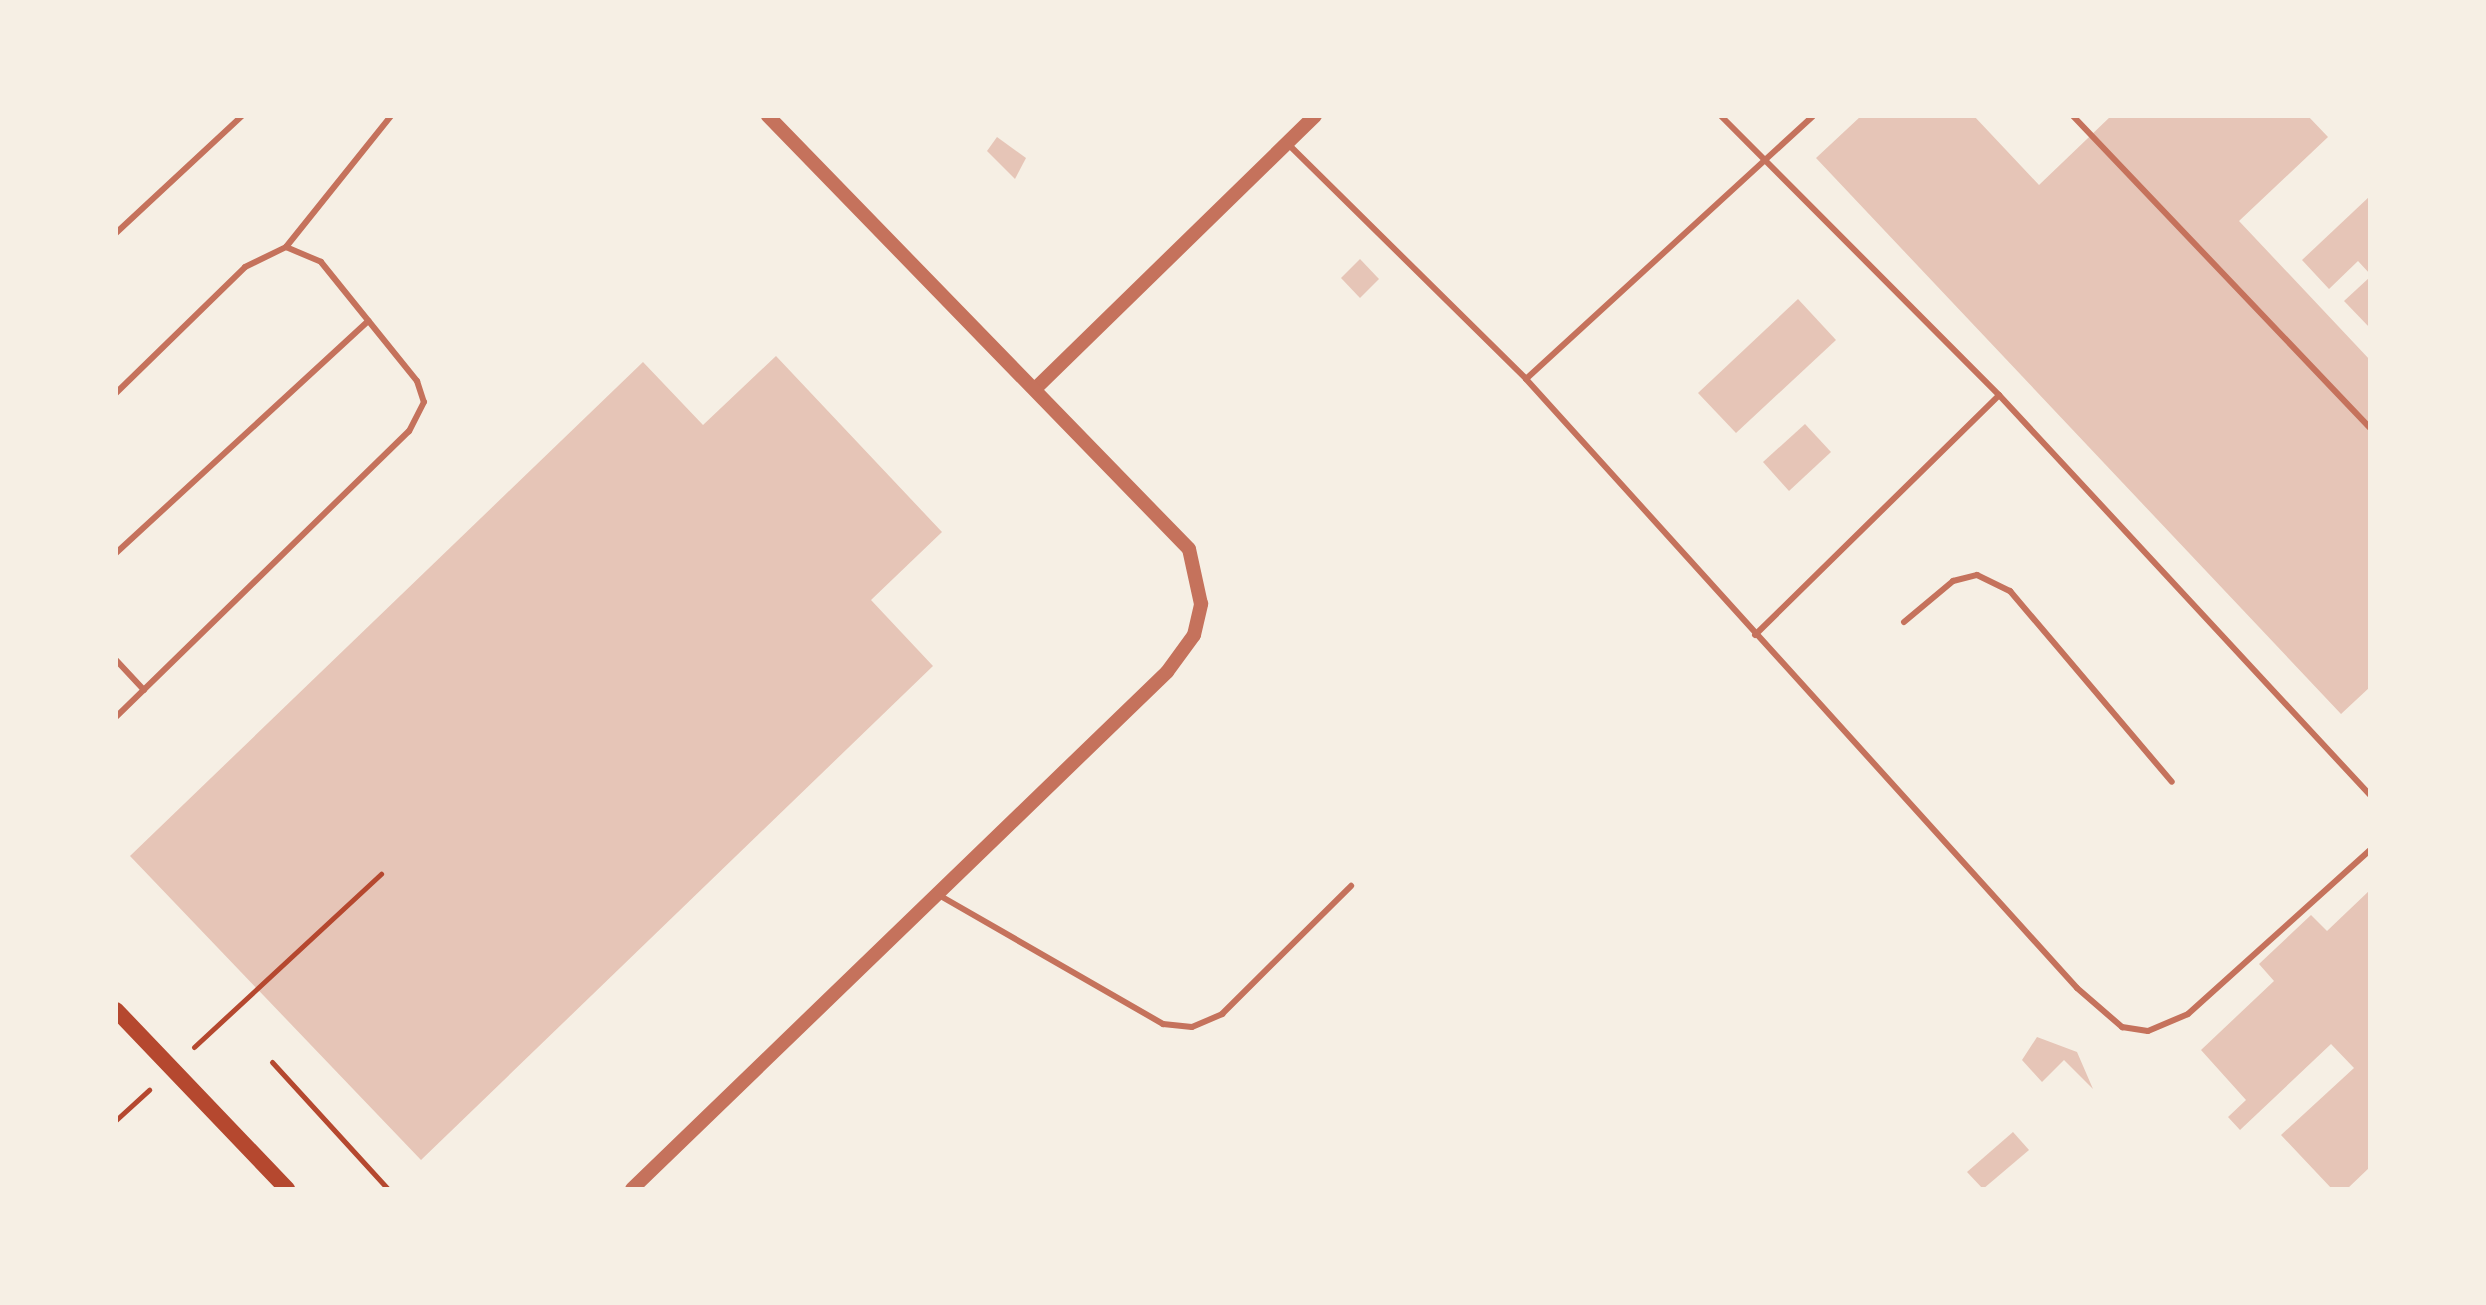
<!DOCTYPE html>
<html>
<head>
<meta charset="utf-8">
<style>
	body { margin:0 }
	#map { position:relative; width:2486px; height:1305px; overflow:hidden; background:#f6efe4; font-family:"Open Sans",sans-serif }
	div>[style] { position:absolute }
	.building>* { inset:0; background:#e6c5b7 }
	.path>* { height:5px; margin:-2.5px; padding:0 2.5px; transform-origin:2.5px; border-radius:2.5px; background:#b5482f }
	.service>* { height:6px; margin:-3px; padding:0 3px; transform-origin:3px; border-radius:3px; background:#c5725c }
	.tertiary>* { height:14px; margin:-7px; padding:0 7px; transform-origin:7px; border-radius:7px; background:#c5725c }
	.secondary>* { height:16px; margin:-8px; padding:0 8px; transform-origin:8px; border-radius:8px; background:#b5482f }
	span { translate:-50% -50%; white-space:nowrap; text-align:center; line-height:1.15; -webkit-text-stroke:7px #f6efe4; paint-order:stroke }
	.frame { position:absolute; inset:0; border:118px solid #f6efe4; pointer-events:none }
</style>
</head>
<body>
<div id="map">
	<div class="building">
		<div style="clip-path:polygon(1861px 116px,1974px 116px,2039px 185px,2111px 116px,2308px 116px,2328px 137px,2239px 221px,2370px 360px,2370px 687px,2341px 714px,1816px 158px)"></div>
		<div style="clip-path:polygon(997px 137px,1026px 158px,1015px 179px,987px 151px)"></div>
		<div style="clip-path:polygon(2370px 196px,2370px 274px,2358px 261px,2329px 289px,2302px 260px)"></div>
		<div style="clip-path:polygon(1360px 259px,1379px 279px,1360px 298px,1341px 278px)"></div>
		<div style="clip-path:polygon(2370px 277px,2370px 328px,2344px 301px)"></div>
		<div style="clip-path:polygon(1798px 299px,1836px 340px,1736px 433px,1698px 393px)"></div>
		<div style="clip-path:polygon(776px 356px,942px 532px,871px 600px,933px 666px,421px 1160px,130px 856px,643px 362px,703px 425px)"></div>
		<div style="clip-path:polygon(1805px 424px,1831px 452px,1789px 491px,1763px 462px)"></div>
		<div style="clip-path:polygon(2370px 890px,2370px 1167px,2347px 1189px,2332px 1189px,2281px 1135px,2354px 1068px,2331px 1044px,2240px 1130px,2228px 1117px,2246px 1100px,2201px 1050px,2274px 981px,2259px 964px,2311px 915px,2327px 931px)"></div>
		<div style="clip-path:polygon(2037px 1037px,2077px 1052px,2093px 1089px,2064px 1060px,2042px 1082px,2022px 1060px)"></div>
		<div style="clip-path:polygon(2013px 1132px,2029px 1150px,1983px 1189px,1967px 1172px)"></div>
	</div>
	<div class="path">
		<div style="left:194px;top:1047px;width:255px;rotate:-42.8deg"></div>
		<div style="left:272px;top:1062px;width:172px;rotate:47.6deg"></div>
		<div style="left:116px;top:1120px;width:45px;rotate:-42.3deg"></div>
	</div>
	<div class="service">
		<div style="left:1721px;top:116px;width:394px;rotate:45.1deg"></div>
		<div style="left:1999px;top:395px;width:546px;rotate:47.15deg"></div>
		<div style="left:2073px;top:116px;width:431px;rotate:46.4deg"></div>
		<div style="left:1287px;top:143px;width:336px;rotate:44.6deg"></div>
		<div style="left:1526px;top:379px;width:821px;rotate:47.86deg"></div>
		<div style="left:2077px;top:988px;width:60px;rotate:40.9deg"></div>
		<div style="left:2122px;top:1027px;width:26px;rotate:9deg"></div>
		<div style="left:2148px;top:1031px;width:43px;rotate:-23deg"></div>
		<div style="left:2188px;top:1014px;width:245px;rotate:-42deg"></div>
		<div style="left:116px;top:233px;width:172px;rotate:-42.9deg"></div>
		<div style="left:286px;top:247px;width:168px;rotate:-51.3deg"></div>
		<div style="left:1526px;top:379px;width:389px;rotate:-42.5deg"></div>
		<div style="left:116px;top:393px;width:180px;rotate:-44.3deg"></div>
		<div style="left:245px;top:267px;width:46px;rotate:-26deg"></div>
		<div style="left:286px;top:247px;width:38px;rotate:23deg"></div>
		<div style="left:321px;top:262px;width:153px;rotate:51.1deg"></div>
		<div style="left:417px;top:381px;width:22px;rotate:72deg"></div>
		<div style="left:424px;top:402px;width:33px;rotate:117deg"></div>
		<div style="left:409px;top:431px;width:409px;rotate:135.7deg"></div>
		<div style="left:116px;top:553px;width:343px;rotate:-42.6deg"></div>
		<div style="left:1904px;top:622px;width:64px;rotate:-39.9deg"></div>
		<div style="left:1953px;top:581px;width:25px;rotate:-14deg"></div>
		<div style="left:1977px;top:575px;width:37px;rotate:26deg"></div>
		<div style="left:2010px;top:591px;width:250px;rotate:49.7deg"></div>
		<div style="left:1755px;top:635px;width:342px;rotate:-44.5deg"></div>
		<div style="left:116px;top:660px;width:41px;rotate:47deg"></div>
		<div style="left:937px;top:894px;width:261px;rotate:29.9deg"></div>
		<div style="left:1163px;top:1024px;width:29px;rotate:6deg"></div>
		<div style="left:1192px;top:1027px;width:33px;rotate:-23deg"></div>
		<div style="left:1222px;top:1014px;width:182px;rotate:-44.8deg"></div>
	</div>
	<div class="tertiary">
		<div style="left:1036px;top:388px;width:390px;rotate:-44.3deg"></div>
		<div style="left:632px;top:1189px;width:744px;rotate:-44.02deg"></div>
		<div style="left:1167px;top:672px;width:46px;rotate:-53.9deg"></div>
		<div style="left:1194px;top:635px;width:32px;rotate:-77deg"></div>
		<div style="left:1201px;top:604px;width:56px;rotate:-102.3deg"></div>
		<div style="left:1189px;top:549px;width:604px;rotate:-134.19deg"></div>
	</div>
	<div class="secondary">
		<div style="left:116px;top:1010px;width:248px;rotate:46.3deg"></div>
	</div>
	<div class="frame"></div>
</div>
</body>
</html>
